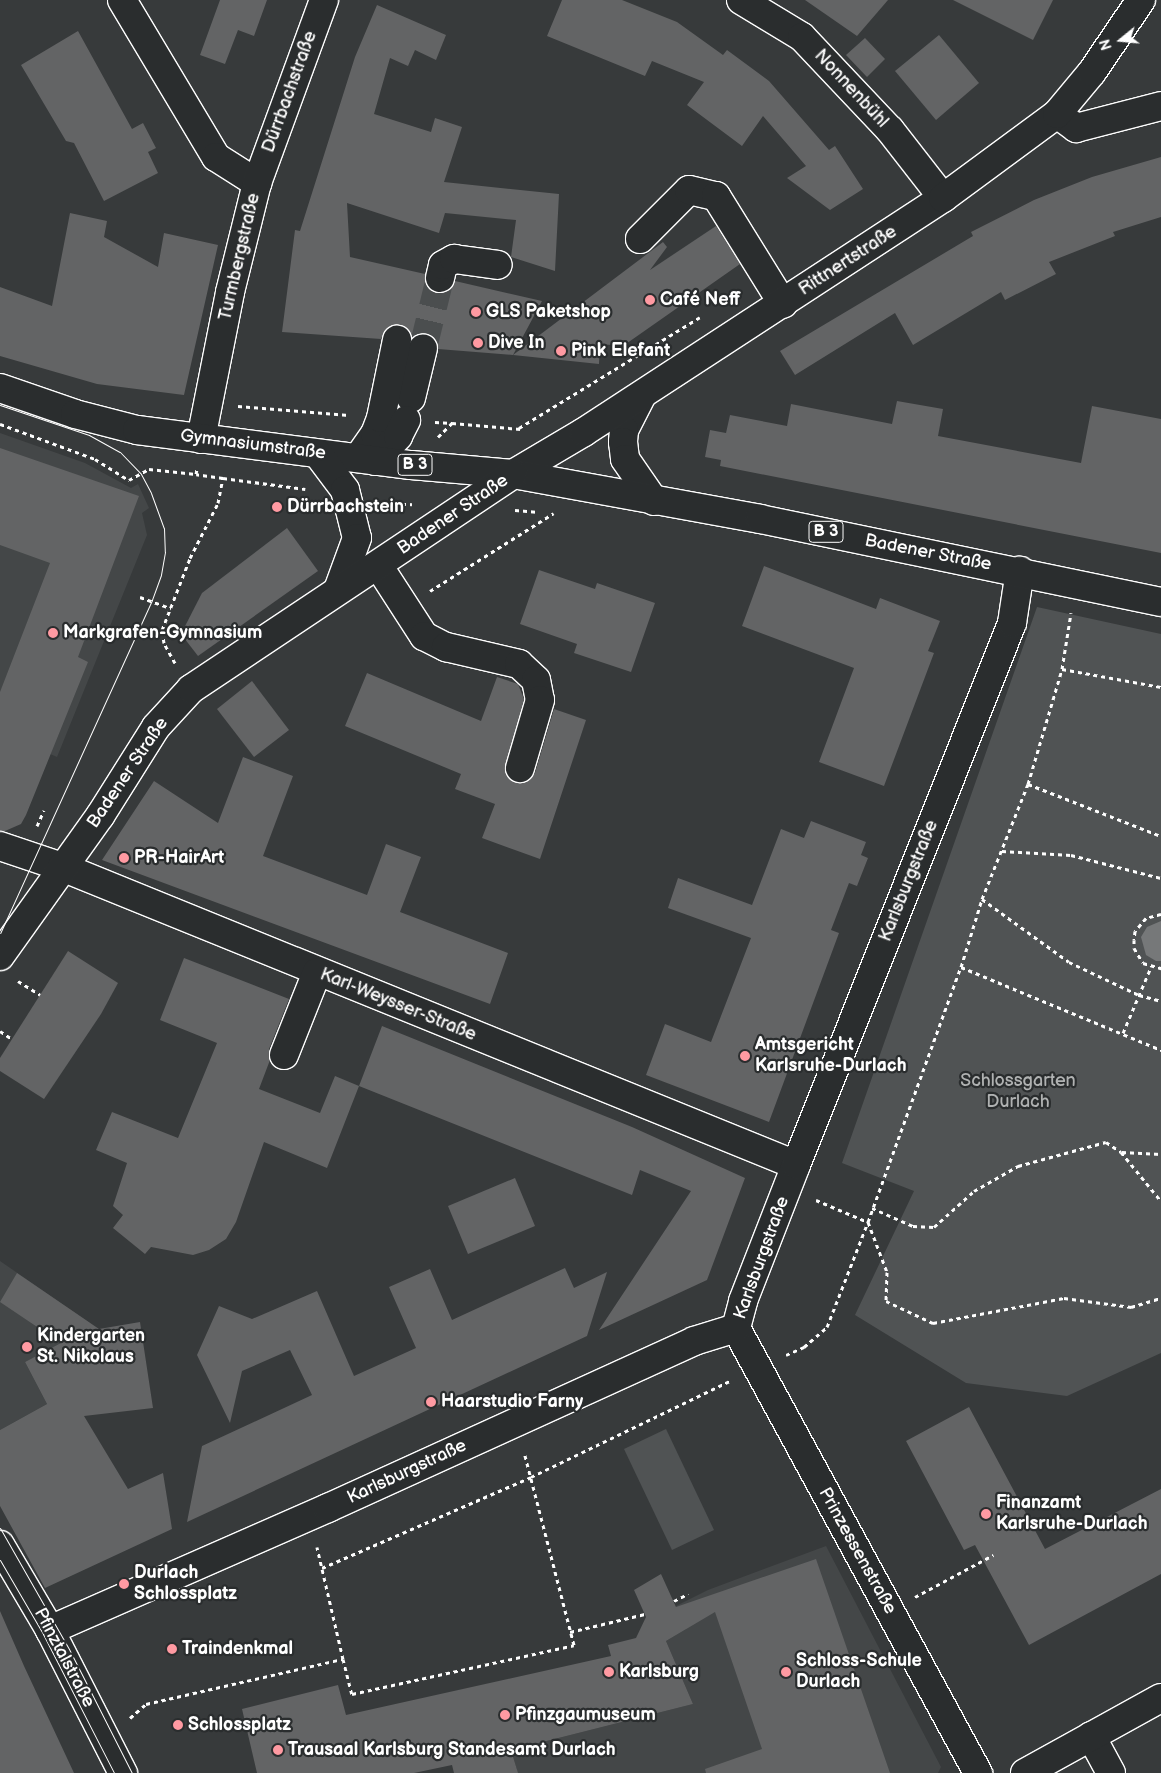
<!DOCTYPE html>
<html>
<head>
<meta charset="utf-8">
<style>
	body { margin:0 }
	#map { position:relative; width:1161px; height:1773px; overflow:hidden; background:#373a3b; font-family:"Balsamiq Sans",sans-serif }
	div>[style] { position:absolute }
	.built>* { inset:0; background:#444748 }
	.green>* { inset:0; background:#505354 }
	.water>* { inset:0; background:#767879 }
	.building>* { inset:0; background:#636465 }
	.minor-tunnel>* { height:28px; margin-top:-14px; transform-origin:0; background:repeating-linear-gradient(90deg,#4b4e4f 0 28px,transparent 0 42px) }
	.path>* { height:3px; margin-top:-1.5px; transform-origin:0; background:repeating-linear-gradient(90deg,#fff 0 4px,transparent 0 8px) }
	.roads { filter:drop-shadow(1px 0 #fff) drop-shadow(-1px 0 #fff) drop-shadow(0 1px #fff) drop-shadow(0 -1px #fff) }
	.minor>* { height:28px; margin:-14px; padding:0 14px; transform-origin:14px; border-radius:14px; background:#2a2d2e }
	.major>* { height:28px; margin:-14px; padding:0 14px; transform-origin:14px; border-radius:14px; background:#2a2d2e }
	.tram>* { height:1px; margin:-0.5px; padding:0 0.5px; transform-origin:0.5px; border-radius:0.5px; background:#fff }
	.dots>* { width:14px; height:14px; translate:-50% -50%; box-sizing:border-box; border:2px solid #2a2d2e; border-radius:50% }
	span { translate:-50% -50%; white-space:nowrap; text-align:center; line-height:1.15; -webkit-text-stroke:4.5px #2a2d2e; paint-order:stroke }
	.shield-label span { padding:1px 4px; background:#2a2d2e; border:1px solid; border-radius:4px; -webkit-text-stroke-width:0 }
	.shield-label { font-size:16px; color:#fff; font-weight:700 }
	.street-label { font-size:18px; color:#fff }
	.poi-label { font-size:18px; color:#fff; font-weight:700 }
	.left { translate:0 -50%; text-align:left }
	.park-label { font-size:18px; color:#b0b2b2 }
	.north { position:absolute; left:1096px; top:15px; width:50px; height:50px; -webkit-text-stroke:4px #2a2d2e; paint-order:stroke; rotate:253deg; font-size:14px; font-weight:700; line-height:20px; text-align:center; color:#fff }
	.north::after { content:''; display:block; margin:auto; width:18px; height:22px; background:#fff; clip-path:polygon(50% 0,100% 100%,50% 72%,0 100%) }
</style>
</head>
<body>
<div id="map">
	<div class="built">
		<div style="clip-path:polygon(0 433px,85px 463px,131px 488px,138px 484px,149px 508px,142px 513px,147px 535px,57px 757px,0 732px)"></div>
		<div style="clip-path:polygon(0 1261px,90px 1323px,82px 1333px,25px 1362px,47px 1404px,0 1430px)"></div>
		<div style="clip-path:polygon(826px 1546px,941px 1767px,938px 1773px,504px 1773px,517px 1770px,511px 1750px,693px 1704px,666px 1641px,686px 1629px,676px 1606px,708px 1590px)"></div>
	</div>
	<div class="green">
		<div style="clip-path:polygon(1037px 607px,1161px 634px,1161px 1353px,1067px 1396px,966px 1383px,855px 1315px,914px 1191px,842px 1163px)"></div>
		<div style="clip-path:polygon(666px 1429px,714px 1530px,672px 1550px,624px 1449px)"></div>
	</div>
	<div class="water">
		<div style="clip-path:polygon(1161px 921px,1161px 961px,1156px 961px,1146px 955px,1141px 937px,1147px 927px)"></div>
	</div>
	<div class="building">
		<div style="clip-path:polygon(220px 0,267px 0,254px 36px,238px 30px,225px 64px,200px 55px)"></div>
		<div style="clip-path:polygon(562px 0,622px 0,677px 22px,723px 55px,727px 50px,769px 81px,829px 150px,835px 146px,863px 189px,830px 210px,787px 178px,806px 166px,763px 116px,742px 146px,687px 105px,704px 82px,652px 61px,645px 76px,547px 36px)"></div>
		<div style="clip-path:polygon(805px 0,888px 0,857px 36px)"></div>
		<div style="clip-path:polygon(953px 0,1053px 0,1033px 40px)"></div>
		<div style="clip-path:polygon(377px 5px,446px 35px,436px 60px,415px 50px,408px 66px,390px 58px,374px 114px,431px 132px,435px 118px,462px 127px,444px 182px,559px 194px,555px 271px,511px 257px,516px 220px,445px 213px,439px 233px,347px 203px,350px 257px,425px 274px,429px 289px,437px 293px,451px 289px,455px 281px,542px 301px,513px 355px,438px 349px,433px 336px,419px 333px,412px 337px,408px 329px,400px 325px,386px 329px,381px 339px,282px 332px,295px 230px,300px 231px,355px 57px)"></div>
		<div style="clip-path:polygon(78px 31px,132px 129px,143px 123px,156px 148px,148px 152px,158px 173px,104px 201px,74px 143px,66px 141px,21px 65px)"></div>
		<div style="clip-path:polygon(939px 35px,979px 83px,936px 120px,895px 71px)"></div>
		<div style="clip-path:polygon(865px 38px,885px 59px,867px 77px,846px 55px)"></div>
		<div style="clip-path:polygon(1161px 157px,1161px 217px,1113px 232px,1115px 236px,1049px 262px,1056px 274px,1005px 300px,1001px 292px,913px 345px,895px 313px,795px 375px,780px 351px,973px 236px,971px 232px,1034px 200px,1092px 177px)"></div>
		<div style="clip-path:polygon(70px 213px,107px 221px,104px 237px,158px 267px,164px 233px,218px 245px,184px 395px,97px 384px,0 356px,0 287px,52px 306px)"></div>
		<div style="clip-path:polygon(716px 226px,740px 264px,623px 346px,600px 344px,599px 364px,513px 355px,663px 242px,667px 247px,650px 270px)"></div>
		<div style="clip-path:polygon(897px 401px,943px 409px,938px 436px,1081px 463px,1092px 406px,1161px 419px,1161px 553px,720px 466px,721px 460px,705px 457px,710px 430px,726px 433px,730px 415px,787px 426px,791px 404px,892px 424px)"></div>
		<div style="clip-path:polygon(0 448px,139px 496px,78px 657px,88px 662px,26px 815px,21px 824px,5px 831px,0 831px,0 692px,50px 563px,0 545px)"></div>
		<div style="clip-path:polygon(287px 528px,318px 571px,198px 656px,181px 634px,202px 593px)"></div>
		<div style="clip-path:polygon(764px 566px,876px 609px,880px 598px,940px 621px,928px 651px,934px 653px,884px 786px,819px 762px,854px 668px,742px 626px)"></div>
		<div style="clip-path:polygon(539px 570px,595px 589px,597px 583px,655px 603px,631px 672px,574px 653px,577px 644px,520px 624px)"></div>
		<div style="clip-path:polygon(367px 673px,481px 721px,497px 677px,518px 684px,524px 699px,505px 771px,516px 783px,524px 783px,535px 773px,554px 709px,586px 720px,540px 859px,482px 838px,495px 804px,455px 789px,461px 774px,345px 726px)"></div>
		<div style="clip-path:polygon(252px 681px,289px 730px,254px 757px,217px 709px)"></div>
		<div style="clip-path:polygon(243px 757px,293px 776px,263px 856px,367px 895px,386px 844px,421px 857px,400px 912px,508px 953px,490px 1004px,102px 860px,154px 781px,218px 823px)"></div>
		<div style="clip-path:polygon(811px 821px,866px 842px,861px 855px,868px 858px,857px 886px,849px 883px,831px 930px,839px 933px,769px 1122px,646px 1075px,665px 1024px,711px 1042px,751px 938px,668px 908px,678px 878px,752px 905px,781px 829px,804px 838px)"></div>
		<div style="clip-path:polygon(68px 951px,118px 983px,101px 1014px,44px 1099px,0 1071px,0 1058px)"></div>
		<div style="clip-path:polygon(184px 958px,289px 999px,269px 1049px,270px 1060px,259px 1089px,320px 1113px,335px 1076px,359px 1086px,327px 1168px,264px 1142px,236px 1222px,226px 1239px,209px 1250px,193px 1255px,151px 1247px,145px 1254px,113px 1228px,123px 1215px,113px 1206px,127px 1163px,96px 1150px,112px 1112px,178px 1138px,217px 1043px,160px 1020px)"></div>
		<div style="clip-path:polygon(382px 1026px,632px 1127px,745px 1178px,707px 1280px,599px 1330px,691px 1191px,640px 1170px,632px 1195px,359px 1086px)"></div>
		<div style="clip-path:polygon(515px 1178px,535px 1226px,468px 1254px,448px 1206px)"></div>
		<div style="clip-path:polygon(565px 1268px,574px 1288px,607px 1272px,587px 1336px,187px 1522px,202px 1446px,312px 1395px,290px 1350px,242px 1371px,230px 1423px,197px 1355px,219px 1306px,252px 1319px,317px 1291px,354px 1376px,416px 1348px,389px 1287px,430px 1269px,452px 1320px)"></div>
		<div style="clip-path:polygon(17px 1273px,99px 1329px,140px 1322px,153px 1408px,84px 1416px,128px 1489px,163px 1473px,172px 1529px,45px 1588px,0 1506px,0 1430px,47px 1404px,25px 1362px,61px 1343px,0 1302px)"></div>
		<div style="clip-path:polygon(969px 1407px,1045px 1549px,1161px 1489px,1161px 1574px,1029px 1645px,975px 1545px,964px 1550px,906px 1441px)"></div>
		<div style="clip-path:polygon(816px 1559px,890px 1773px,706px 1773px,705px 1769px,762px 1749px,715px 1612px,666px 1641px,693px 1704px,511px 1750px,518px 1773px,454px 1773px,452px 1765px,414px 1773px,257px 1773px,242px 1709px,338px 1685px,346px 1715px,611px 1656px,608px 1645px,636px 1638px,646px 1617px,634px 1590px,661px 1574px,676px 1607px)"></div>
		<div style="clip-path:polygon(0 1611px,24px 1666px,74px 1773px,0 1773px)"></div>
	</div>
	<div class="minor-tunnel">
		<div style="left:423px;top:348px;width:72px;rotate:-76.3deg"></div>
	</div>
	<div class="path">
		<div style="left:238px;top:406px;width:111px;rotate:4.6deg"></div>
		<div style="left:435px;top:422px;width:17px;rotate:3deg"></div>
		<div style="left:0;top:424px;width:101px;rotate:20.2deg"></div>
		<div style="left:95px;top:459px;width:40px;rotate:32deg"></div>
		<div style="left:129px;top:480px;width:23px;rotate:-29deg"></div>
		<div style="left:149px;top:469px;width:47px;rotate:6.1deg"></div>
		<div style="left:519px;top:428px;width:212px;rotate:-31.5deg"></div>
		<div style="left:438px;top:437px;width:20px;rotate:-45deg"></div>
		<div style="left:452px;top:423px;width:69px;rotate:5deg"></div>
		<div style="left:223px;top:478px;width:83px;rotate:7.6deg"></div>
		<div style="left:378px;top:503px;width:34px;rotate:2deg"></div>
		<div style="left:515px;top:510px;width:21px;rotate:5deg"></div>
		<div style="left:430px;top:591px;width:146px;rotate:-32.2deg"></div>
		<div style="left:140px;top:597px;width:33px;rotate:20deg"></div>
		<div style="left:175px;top:663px;width:23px;rotate:-119deg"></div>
		<div style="left:164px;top:643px;width:13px;rotate:-99deg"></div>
		<div style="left:162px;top:630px;width:77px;rotate:-68.7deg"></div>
		<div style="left:190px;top:558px;width:62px;rotate:-63deg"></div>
		<div style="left:218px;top:503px;width:25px;rotate:-79deg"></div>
		<div style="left:223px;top:478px;width:27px;rotate:-172deg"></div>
		<div style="left:196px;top:474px;width:5px;rotate:-79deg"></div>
		<div style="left:1062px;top:669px;width:101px;rotate:10.3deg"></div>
		<div style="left:1028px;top:784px;width:143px;rotate:21.4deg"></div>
		<div style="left:37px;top:826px;width:17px;rotate:-66deg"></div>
		<div style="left:1002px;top:851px;width:69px;rotate:3.3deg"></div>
		<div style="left:1071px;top:855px;width:93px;rotate:14.3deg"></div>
		<div style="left:982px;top:899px;width:107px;rotate:35.9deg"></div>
		<div style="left:1069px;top:962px;width:77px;rotate:25.2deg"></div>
		<div style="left:1139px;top:995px;width:23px;rotate:15deg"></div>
		<div style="left:1161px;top:914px;width:16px;rotate:165deg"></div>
		<div style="left:1146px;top:918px;width:17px;rotate:130deg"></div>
		<div style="left:1135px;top:931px;width:9px;rotate:96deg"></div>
		<div style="left:1134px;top:940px;width:8px;rotate:90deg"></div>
		<div style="left:1134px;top:948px;width:17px;rotate:59deg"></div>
		<div style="left:1143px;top:963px;width:19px;rotate:16deg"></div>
		<div style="left:961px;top:967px;width:217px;rotate:22.5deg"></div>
		<div style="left:18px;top:981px;width:26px;rotate:32deg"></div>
		<div style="left:0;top:1031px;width:14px;rotate:34deg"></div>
		<div style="left:1123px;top:1033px;width:72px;rotate:-67deg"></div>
		<div style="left:1122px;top:1152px;width:39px;rotate:3deg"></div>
		<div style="left:816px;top:1200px;width:56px;rotate:22.9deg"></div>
		<div style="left:868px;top:1222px;width:53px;rotate:69.2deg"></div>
		<div style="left:887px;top:1272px;width:29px;rotate:92deg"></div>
		<div style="left:886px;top:1301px;width:52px;rotate:25.1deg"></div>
		<div style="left:933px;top:1323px;width:133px;rotate:-10.8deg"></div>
		<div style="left:1064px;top:1298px;width:68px;rotate:7.7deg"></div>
		<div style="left:1131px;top:1307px;width:31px;rotate:-17deg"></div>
		<div style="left:872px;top:1208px;width:45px;rotate:23.7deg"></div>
		<div style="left:913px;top:1226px;width:21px;rotate:3deg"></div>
		<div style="left:934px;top:1227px;width:54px;rotate:-42deg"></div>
		<div style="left:974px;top:1191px;width:51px;rotate:-29.6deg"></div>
		<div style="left:1018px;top:1166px;width:91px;rotate:-15.3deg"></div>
		<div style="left:1106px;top:1142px;width:18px;rotate:34deg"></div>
		<div style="left:1121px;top:1152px;width:63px;rotate:50.8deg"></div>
		<div style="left:786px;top:1355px;width:20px;rotate:-24deg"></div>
		<div style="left:804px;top:1347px;width:30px;rotate:-41deg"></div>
		<div style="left:827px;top:1327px;width:113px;rotate:-68.7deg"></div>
		<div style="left:868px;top:1222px;width:271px;rotate:-70deg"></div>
		<div style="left:961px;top:967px;width:71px;rotate:-72.8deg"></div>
		<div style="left:982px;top:899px;width:124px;rotate:-68.2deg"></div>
		<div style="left:1028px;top:784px;width:120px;rotate:-73.5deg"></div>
		<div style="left:1062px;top:669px;width:57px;rotate:-80.9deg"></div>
		<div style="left:322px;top:1568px;width:228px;rotate:-23.5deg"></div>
		<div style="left:531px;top:1477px;width:221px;rotate:-25.8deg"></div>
		<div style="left:915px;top:1597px;width:89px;rotate:-28.3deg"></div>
		<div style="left:674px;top:1601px;width:16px;rotate:-27deg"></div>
		<div style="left:570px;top:1632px;width:77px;rotate:-13.5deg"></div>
		<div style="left:343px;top:1659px;width:36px;rotate:76deg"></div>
		<div style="left:352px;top:1694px;width:227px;rotate:-12.4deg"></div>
		<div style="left:574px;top:1645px;width:199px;rotate:-104.5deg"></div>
		<div style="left:130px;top:1718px;width:21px;rotate:-41deg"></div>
		<div style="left:146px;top:1704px;width:202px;rotate:-12.9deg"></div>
		<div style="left:343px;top:1659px;width:115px;rotate:-103.1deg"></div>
	</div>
	<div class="roads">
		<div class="minor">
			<div style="left:122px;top:0;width:183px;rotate:59.1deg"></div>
			<div style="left:216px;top:157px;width:49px;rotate:32.4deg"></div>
			<div style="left:741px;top:0;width:71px;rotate:31.2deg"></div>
			<div style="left:802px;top:37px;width:128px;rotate:46.6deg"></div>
			<div style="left:890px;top:130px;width:86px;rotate:52.1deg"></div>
			<div style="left:1057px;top:114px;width:24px;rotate:36deg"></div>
			<div style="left:1076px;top:128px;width:88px;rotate:-14.5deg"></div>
			<div style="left:640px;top:239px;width:69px;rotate:-45deg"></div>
			<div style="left:689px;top:190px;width:28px;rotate:13deg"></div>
			<div style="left:716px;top:196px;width:127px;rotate:58.2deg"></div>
			<div style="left:440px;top:278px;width:13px;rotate:-77deg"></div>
			<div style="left:443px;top:265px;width:13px;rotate:-29deg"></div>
			<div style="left:454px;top:259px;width:44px;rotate:7.8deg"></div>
			<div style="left:642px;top:395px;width:39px;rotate:117deg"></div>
			<div style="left:624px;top:430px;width:12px;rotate:95deg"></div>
			<div style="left:623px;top:442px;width:17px;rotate:83deg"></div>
			<div style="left:625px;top:459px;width:51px;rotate:55.4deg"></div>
			<div style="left:411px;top:398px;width:51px;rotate:-76.5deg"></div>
			<div style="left:201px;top:439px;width:150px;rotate:-78.8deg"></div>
			<div style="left:230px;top:292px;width:112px;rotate:-76.1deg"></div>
			<div style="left:257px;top:183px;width:195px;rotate:-69.9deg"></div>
			<div style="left:358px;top:458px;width:29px;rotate:-55deg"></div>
			<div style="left:375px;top:434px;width:17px;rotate:-69deg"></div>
			<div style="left:381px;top:418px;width:80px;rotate:-78.4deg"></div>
			<div style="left:375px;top:461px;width:34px;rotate:-47deg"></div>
			<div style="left:398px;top:436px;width:18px;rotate:-63deg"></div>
			<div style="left:513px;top:474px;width:82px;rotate:-30.6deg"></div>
			<div style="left:584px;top:432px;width:429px;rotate:-33.1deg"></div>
			<div style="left:943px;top:198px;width:142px;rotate:-36.4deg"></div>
			<div style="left:1057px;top:114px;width:55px;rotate:-50.2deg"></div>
			<div style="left:1092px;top:72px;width:87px;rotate:-55.8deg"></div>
			<div style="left:378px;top:565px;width:85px;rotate:57.1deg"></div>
			<div style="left:424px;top:636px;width:25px;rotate:27deg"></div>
			<div style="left:446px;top:647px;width:75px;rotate:13.1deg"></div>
			<div style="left:519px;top:664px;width:23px;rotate:43deg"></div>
			<div style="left:536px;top:680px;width:20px;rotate:79deg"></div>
			<div style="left:540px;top:700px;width:71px;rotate:106.4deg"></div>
			<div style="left:0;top:846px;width:65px;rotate:18.7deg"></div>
			<div style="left:62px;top:867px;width:792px;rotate:22.1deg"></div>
			<div style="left:284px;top:1055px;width:89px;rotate:-68.3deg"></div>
			<div style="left:736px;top:1328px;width:28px;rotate:-75deg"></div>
			<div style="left:743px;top:1301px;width:146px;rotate:-68.7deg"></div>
			<div style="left:796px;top:1165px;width:583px;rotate:-68.27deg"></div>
			<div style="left:1012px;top:623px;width:53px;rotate:-81.3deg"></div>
			<div style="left:736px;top:1328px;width:507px;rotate:61.46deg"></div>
			<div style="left:0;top:1545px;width:99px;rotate:59.5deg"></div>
			<div style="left:50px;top:1630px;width:161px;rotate:63deg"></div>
			<div style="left:50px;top:1630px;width:304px;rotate:-23.7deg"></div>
			<div style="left:328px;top:1508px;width:402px;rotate:-24.5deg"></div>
			<div style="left:694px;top:1341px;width:44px;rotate:-17.2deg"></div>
			<div style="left:1091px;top:1736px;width:42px;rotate:61.6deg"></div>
			<div style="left:1025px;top:1773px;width:155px;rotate:-28.9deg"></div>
		</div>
		<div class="major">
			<div style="left:0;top:388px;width:79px;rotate:19.1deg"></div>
			<div style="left:75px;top:414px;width:64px;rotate:14.5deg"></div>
			<div style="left:137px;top:430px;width:276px;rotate:7.3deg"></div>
			<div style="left:411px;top:465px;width:102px;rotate:5deg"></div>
			<div style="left:513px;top:474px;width:251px;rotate:10.3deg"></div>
			<div style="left:760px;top:519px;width:409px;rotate:11.7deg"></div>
			<div style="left:318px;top:454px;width:45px;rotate:53.1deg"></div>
			<div style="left:345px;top:490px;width:49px;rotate:76deg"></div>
			<div style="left:357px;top:538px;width:55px;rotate:110.1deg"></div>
			<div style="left:0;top:956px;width:172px;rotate:-54.5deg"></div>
			<div style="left:100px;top:816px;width:105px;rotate:-57.8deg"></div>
			<div style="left:156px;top:727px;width:52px;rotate:-47.4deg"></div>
			<div style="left:191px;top:689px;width:387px;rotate:-33.7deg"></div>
		</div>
	</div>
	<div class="tram">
		<div style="left:0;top:405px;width:94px;rotate:18.6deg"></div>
		<div style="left:89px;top:435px;width:35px;rotate:29deg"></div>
		<div style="left:120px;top:452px;width:30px;rotate:46deg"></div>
		<div style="left:141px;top:474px;width:21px;rotate:62deg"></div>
		<div style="left:151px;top:493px;width:37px;rotate:70deg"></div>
		<div style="left:164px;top:528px;width:24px;rotate:88deg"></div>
		<div style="left:165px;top:552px;width:23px;rotate:100deg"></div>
		<div style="left:161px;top:575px;width:27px;rotate:110deg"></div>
		<div style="left:152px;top:600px;width:366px;rotate:114.5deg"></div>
		<div style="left:0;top:1528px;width:139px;rotate:60.3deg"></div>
		<div style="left:69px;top:1649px;width:139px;rotate:63.1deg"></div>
		<div style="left:0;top:1560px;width:86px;rotate:59.8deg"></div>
		<div style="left:43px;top:1634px;width:156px;rotate:62.9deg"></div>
	</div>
	<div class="dots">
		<div style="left:650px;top:300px;background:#ff9aa2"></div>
		<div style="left:476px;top:312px;background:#ff9aa2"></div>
		<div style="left:478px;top:343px;background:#ff9aa2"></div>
		<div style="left:561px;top:351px;background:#ff9aa2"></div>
		<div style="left:277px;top:507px;background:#ff9aa2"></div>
		<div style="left:53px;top:633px;background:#ff9aa2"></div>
		<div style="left:124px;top:858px;background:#ff9aa2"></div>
		<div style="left:745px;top:1056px;background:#ff9aa2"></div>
		<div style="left:27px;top:1347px;background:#ff9aa2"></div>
		<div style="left:431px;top:1402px;background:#ff9aa2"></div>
		<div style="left:986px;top:1514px;background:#ff9aa2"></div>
		<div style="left:124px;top:1584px;background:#ff9aa2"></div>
		<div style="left:172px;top:1649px;background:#ff9aa2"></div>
		<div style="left:609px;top:1672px;background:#ff9aa2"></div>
		<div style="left:786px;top:1672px;background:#ff9aa2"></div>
		<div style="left:505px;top:1715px;background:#ff9aa2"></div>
		<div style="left:178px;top:1725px;background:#ff9aa2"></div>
		<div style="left:278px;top:1750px;background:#ff9aa2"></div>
	</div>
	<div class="shield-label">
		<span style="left:415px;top:465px">B 3</span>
		<span style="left:826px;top:532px">B 3</span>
	</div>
	<div class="street-label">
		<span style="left:851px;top:89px;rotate:47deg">Nonnenbühl</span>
		<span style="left:290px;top:92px;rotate:-70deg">Dürrbachstraße</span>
		<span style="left:240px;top:257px;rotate:-77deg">Turmbergstraße</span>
		<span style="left:848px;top:261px;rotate:-33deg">Rittnertstraße</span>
		<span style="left:253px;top:445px;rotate:7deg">Gymnasiumstraße</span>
		<span style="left:453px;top:515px;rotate:-34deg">Badener Straße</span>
		<span style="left:928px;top:553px;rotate:11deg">Badener Straße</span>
		<span style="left:128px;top:773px;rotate:-56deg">Badener Straße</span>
		<span style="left:909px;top:881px;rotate:-68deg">Karlsburgstraße</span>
		<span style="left:398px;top:1005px;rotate:22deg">Karl-Weysser-Straße</span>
		<span style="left:762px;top:1258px;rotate:-70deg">Karlsburgstraße</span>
		<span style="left:407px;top:1472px;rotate:-25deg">Karlsburgstraße</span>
		<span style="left:857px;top:1551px;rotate:61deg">Prinzessenstraße</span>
		<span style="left:64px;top:1658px;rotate:62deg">Pfinztalstraße</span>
	</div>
	<div class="poi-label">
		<span class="left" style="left:660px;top:300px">Café Neff</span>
		<span class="left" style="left:486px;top:312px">GLS Paketshop</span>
		<span class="left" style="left:488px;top:343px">Dive In</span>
		<span class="left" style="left:571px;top:351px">Pink Elefant</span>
		<span class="left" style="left:287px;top:507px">Dürrbachstein</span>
		<span class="left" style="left:63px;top:633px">Markgrafen-Gymnasium</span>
		<span class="left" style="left:134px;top:858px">PR-HairArt</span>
		<span class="left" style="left:755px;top:1056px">Amtsgericht<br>Karlsruhe-Durlach</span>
		<span class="left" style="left:37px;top:1347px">Kindergarten<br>St. Nikolaus</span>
		<span class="left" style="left:441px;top:1402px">Haarstudio Farny</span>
		<span class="left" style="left:996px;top:1514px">Finanzamt<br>Karlsruhe-Durlach</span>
		<span class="left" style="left:134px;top:1584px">Durlach<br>Schlossplatz</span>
		<span class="left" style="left:182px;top:1649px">Traindenkmal</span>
		<span class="left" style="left:796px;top:1672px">Schloss-Schule<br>Durlach</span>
		<span class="left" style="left:619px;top:1672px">Karlsburg</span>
		<span class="left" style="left:515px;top:1715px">Pfinzgaumuseum</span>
		<span class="left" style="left:188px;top:1725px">Schlossplatz</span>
		<span class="left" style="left:288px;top:1750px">Trausaal Karlsburg Standesamt Durlach</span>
	</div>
	<div class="park-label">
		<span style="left:1018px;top:1092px">Schlossgarten<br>Durlach</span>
	</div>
	<div class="north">N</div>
</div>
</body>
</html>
